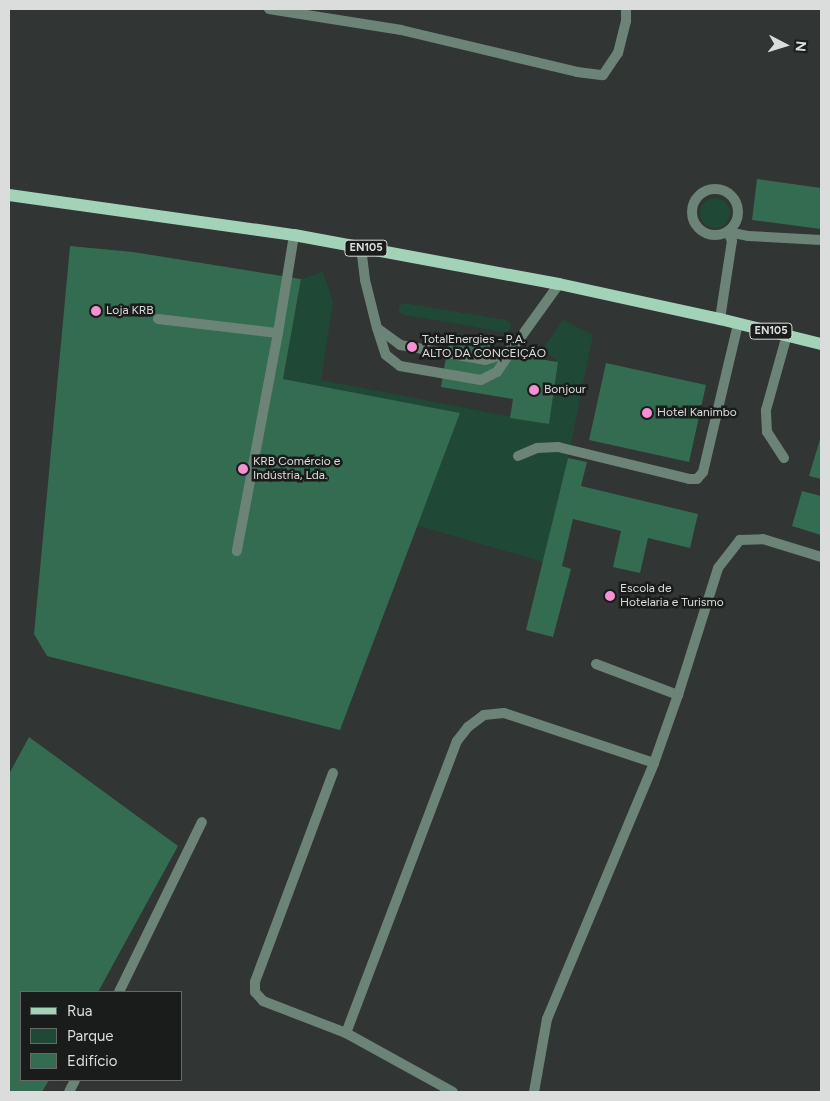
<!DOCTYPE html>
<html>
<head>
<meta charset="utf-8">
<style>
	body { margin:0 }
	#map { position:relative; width:830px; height:1101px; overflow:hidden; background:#313533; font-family:Figtree,sans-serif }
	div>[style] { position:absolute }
	.green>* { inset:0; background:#1f4936 }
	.round { border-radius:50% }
	.building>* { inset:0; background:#346c52 }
	.service>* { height:10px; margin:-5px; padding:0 5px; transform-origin:5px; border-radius:5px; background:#6c8377 }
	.service>.ring { margin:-5px; padding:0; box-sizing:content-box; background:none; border:10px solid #6c8377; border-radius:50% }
	.minor>* { height:10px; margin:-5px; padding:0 5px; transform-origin:5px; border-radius:5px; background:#6c8377 }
	.primary>* { height:12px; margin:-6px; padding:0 6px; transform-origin:6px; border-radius:6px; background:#a2d3b9 }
	.dots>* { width:14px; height:14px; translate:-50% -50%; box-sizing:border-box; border:2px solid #1a1c1b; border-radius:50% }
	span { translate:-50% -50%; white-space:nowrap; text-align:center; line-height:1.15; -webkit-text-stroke:5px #1a1c1b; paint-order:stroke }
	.shield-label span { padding:1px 4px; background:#1a1c1b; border:1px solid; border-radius:4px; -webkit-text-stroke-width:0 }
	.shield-label { font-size:11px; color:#dbdddc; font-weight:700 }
	.poi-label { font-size:12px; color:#dbdddc }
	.left { translate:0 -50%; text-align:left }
	.frame { position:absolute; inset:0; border:10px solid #dbdddc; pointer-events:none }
	.legend { position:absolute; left:20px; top:991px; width:162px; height:90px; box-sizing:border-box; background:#1a1c1b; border:1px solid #676968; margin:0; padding:6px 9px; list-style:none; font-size:15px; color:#dbdddc }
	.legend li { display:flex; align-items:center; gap:10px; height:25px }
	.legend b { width:25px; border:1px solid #676968 }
	.north { position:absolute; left:760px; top:20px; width:50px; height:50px; -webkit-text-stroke:4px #1a1c1b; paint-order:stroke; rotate:95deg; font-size:14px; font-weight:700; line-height:20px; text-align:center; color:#dbdddc }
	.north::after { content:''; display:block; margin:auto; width:18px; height:22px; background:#dbdddc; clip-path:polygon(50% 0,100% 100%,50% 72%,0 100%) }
</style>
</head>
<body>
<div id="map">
	<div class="green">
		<div class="round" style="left:700px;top:198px;width:30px;height:30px"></div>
		<div style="clip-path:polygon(323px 272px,333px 302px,321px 380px,549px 424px,558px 362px,543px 349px,563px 320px,593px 335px,568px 458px,543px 562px,416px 525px,459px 413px,283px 379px,301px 279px)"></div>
		<div style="clip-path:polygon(403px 303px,506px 320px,510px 322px,511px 327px,508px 331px,503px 332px,405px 315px,399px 312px,399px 307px)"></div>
	</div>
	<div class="building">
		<div style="clip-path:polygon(757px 179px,821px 188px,821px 229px,752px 220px)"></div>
		<div style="clip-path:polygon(70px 246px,133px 252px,301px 279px,283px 379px,460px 413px,340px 730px,47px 656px,34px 634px)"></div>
		<div style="clip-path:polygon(450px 333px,491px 340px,489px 351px,558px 362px,549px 424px,510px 418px,513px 399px,441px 387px)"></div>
		<div style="clip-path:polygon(606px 363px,706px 385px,689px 462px,589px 440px)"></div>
		<div style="clip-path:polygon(821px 436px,821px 479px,809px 476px)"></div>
		<div style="clip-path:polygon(568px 458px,587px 462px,581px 486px,698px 514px,690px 548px,648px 538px,640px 573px,613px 567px,621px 531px,573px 519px,562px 566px,571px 569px,553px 637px,526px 630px)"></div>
		<div style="clip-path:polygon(802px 491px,821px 496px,821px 535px,792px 526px)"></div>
		<div style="clip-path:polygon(29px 737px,178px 846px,98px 992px,21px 992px,21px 1080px,49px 1080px,42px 1092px,9px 1092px,9px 774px)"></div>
	</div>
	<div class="service">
		<div style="left:269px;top:9px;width:134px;rotate:9deg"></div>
		<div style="left:401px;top:30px;width:181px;rotate:13.4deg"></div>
		<div style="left:577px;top:72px;width:26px;rotate:7deg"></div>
		<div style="left:603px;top:75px;width:27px;rotate:-56deg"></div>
		<div style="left:618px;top:53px;width:33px;rotate:-76deg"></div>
		<div style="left:626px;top:21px;width:12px;rotate:-90deg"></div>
		<div class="ring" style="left:692px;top:189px;width:36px;height:36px"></div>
		<div style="left:361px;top:247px;width:33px;rotate:83deg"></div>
		<div style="left:365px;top:280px;width:49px;rotate:76deg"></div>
		<div style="left:377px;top:328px;width:29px;rotate:36deg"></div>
		<div style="left:400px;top:345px;width:86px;rotate:10deg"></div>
		<div style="left:485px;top:360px;width:14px;rotate:-17deg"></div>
		<div style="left:498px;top:356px;width:17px;rotate:-28deg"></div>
		<div style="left:513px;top:348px;width:79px;rotate:-54.3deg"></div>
		<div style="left:158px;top:319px;width:121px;rotate:6.7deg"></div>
		<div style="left:278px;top:333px;width:222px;rotate:100.7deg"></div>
		<div style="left:720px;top:319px;width:79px;rotate:-81.3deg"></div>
		<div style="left:732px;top:241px;width:10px;rotate:-114deg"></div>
		<div style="left:728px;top:232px;width:20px;rotate:11deg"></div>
		<div style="left:748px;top:236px;width:73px;rotate:3.1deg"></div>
		<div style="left:377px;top:328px;width:28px;rotate:72deg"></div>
		<div style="left:386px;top:355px;width:18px;rotate:38deg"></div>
		<div style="left:400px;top:366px;width:82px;rotate:9.8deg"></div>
		<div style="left:481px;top:380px;width:18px;rotate:-27deg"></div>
		<div style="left:497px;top:372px;width:25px;rotate:-56deg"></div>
		<div style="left:278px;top:333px;width:99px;rotate:-80.7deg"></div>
		<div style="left:518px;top:456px;width:21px;rotate:-23deg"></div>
		<div style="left:537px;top:448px;width:21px;rotate:-3deg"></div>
		<div style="left:558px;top:447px;width:135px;rotate:13.7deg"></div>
		<div style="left:689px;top:479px;width:8px"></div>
		<div style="left:697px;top:479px;width:9px;rotate:-49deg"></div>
		<div style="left:703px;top:472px;width:152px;rotate:-76.7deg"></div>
		<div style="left:784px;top:458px;width:31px;rotate:-123deg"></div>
		<div style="left:767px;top:432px;width:22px;rotate:-93deg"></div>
		<div style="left:766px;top:410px;width:78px;rotate:-74.4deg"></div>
		<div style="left:596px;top:664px;width:88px;rotate:20.7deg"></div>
	</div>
	<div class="minor">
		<div style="left:333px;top:773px;width:223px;rotate:110.5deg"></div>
		<div style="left:255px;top:982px;width:10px;rotate:90deg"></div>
		<div style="left:255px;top:992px;width:12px;rotate:48deg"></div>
		<div style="left:263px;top:1001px;width:89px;rotate:21.1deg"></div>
		<div style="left:346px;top:1033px;width:122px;rotate:28.9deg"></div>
		<div style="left:119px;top:992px;width:189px;rotate:-64deg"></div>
		<div style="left:346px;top:1033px;width:312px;rotate:-69.2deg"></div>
		<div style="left:457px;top:741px;width:18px;rotate:-52deg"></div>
		<div style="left:468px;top:727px;width:20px;rotate:-37deg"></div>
		<div style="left:484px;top:715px;width:20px;rotate:-6deg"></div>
		<div style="left:504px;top:713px;width:158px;rotate:18.4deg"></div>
		<div style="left:69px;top:1092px;width:13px;rotate:-63deg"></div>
		<div style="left:534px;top:1092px;width:74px;rotate:-79.9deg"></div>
		<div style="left:547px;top:1019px;width:277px;rotate:-67.3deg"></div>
		<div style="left:654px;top:763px;width:72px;rotate:-70.6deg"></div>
		<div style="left:678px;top:695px;width:133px;rotate:-72.5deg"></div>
		<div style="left:718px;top:568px;width:36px;rotate:-52deg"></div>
		<div style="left:740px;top:540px;width:23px;rotate:-2deg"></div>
		<div style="left:763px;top:539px;width:61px;rotate:17.2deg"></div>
	</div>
	<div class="primary">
		<div style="left:9px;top:195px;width:288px;rotate:8deg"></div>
		<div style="left:294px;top:235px;width:269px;rotate:10.5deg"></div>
		<div style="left:559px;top:284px;width:165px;rotate:12.3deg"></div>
		<div style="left:720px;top:319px;width:104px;rotate:13.9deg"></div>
	</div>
	<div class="dots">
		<div style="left:96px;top:311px;background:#f591d2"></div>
		<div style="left:412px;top:347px;background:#f591d2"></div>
		<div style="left:534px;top:390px;background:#f591d2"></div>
		<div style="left:647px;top:413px;background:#f591d2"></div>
		<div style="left:243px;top:469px;background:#f591d2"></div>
		<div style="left:610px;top:596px;background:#f591d2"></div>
	</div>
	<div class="shield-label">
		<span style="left:366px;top:248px">EN105</span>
		<span style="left:771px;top:331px">EN105</span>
	</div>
	<div class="poi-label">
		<span class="left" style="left:106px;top:311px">Loja KRB</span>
		<span class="left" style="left:422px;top:347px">TotalEnergies - P.A.<br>ALTO DA CONCEIÇÃO</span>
		<span class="left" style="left:544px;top:390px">Bonjour</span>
		<span class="left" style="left:657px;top:413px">Hotel Kanimbo</span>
		<span class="left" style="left:253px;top:469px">KRB Comércio e<br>Indústria, Lda.</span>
		<span class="left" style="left:620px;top:596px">Escola de<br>Hotelaria e Turismo</span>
	</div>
	<div class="frame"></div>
	<ul class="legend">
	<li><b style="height:6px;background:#a2d3b9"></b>Rua</li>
	<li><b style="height:14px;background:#1f4936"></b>Parque</li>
	<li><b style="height:14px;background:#346c52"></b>Edifício</li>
	</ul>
	<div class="north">N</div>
</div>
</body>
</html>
